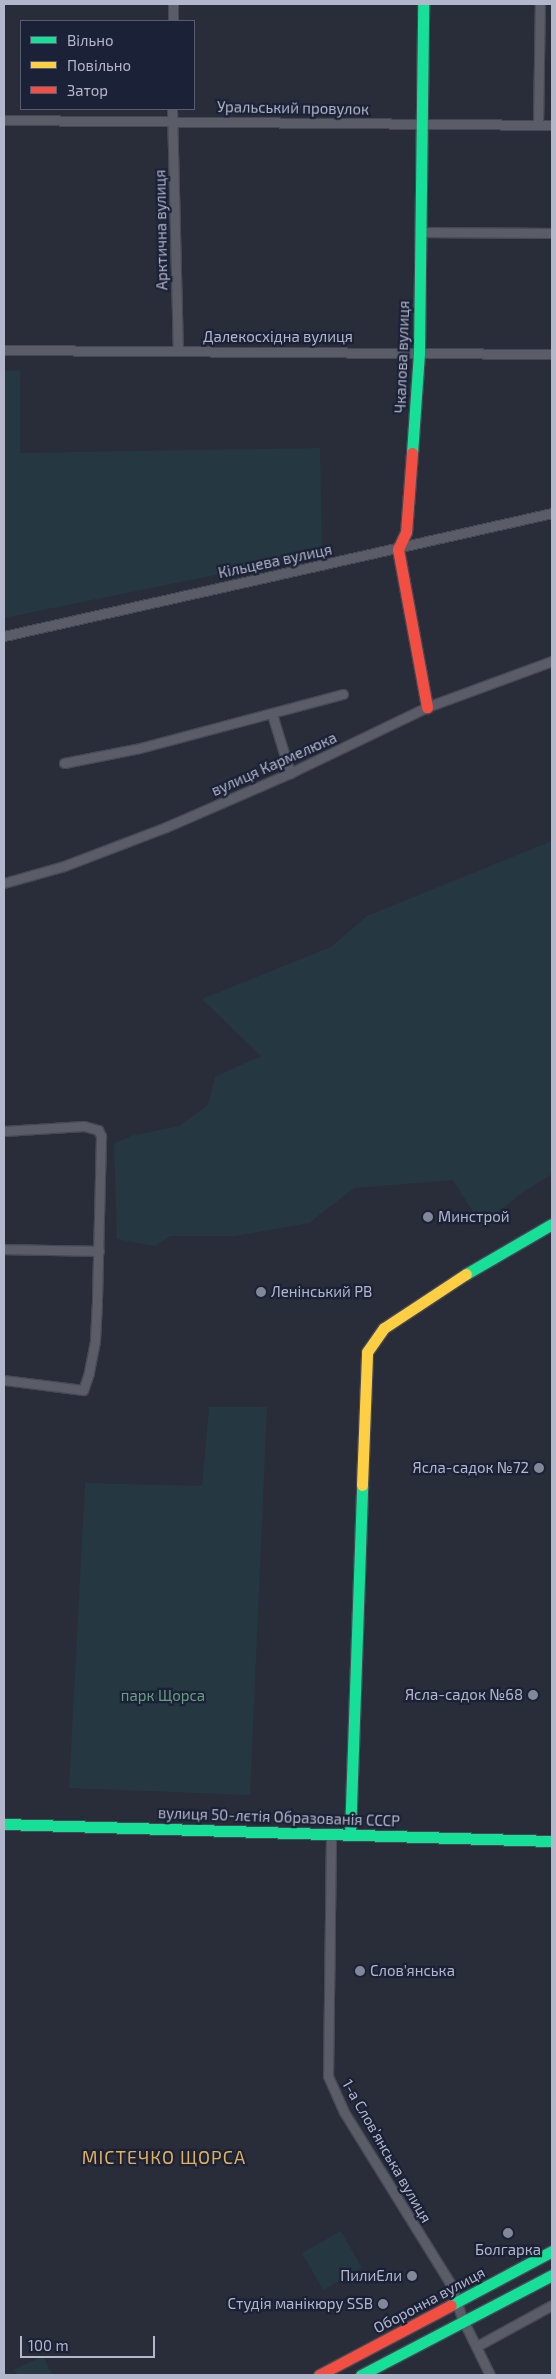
<!DOCTYPE html>
<html>
<head>
<meta charset="utf-8">
<style>
	body { margin:0 }
	#map { position:relative; width:556px; height:2379px; overflow:hidden; background:#292d3a; font-family:"Exo 2",sans-serif }
	div>[style] { position:absolute }
	.green>* { inset:0; background:#253741 }
	.roads { filter:drop-shadow(1px 0 #464953) drop-shadow(-1px 0 #464953) drop-shadow(0 1px #464953) drop-shadow(0 -1px #464953) }
	.street>* { height:9px; margin:-4.5px; padding:0 4.5px; transform-origin:4.5px; border-radius:4.5px; background:#5a5c68 }
	.fast>* { height:11px; margin:-5.5px; padding:0 5.5px; transform-origin:5.5px; border-radius:5.5px; background:#16e098 }
	.slow>* { height:11px; margin:-5.5px; padding:0 5.5px; transform-origin:5.5px; border-radius:5.5px; background:#ffcf43 }
	.jam>* { height:11px; margin:-5.5px; padding:0 5.5px; transform-origin:5.5px; border-radius:5.5px; background:#f24e42 }
	.dots>* { width:14px; height:14px; translate:-50% -50%; box-sizing:border-box; border:2px solid #1b2136; border-radius:50% }
	span { translate:-50% -50%; white-space:nowrap; text-align:center; line-height:1.15; -webkit-text-stroke:4.5px #1b2136; paint-order:stroke }
	.street-label { font-size:15px; color:#b3b7cc }
	.poi-label { font-size:15px; color:#b3b7cc }
	.left { translate:0 -50%; text-align:left }
	.right { translate:-100% -50%; text-align:right }
	.park-label { font-size:15px; color:#689f80 }
	.quarter-label { font-size:18px; color:#e0b05a; letter-spacing:1px }
	.frame { position:absolute; inset:0; border:5px solid #b3b7cc; pointer-events:none }
	.legend { position:absolute; left:20px; top:20px; width:175px; height:90px; box-sizing:border-box; background:#1b2136; border:1px solid #585d72; margin:0; padding:6px 9px; list-style:none; font-size:15px; color:#b3b7cc }
	.legend li { display:flex; align-items:center; gap:10px; height:25px }
	.legend b { width:25px; border:1px solid #585d72 }
	.scale { position:absolute; left:20px; top:2336px; width:135px; height:22px; box-sizing:border-box; border:2px solid #b3b7cc; border-top:0; padding-left:6px; font-size:15px; line-height:18px; white-space:nowrap; color:#b3b7cc; -webkit-text-stroke:4px #1b2136; paint-order:stroke }
</style>
</head>
<body>
<div id="map">
	<div class="green">
		<div style="clip-path:polygon(20px 370px,20px 453px,320px 448px,322px 553px,4px 618px,4px 371px)"></div>
		<div style="clip-path:polygon(552px 841px,552px 1174px,520px 1194px,482px 1226px,453px 1180px,354px 1188px,309px 1223px,235px 1236px,171px 1236px,154px 1246px,117px 1239px,114px 1144px,131px 1136px,179px 1126px,208px 1105px,215px 1077px,261px 1056px,202px 999px,331px 947px,367px 916px)"></div>
		<div style="clip-path:polygon(209px 1407px,267px 1407px,250px 1795px,69px 1788px,85px 1483px,202px 1486px)"></div>
		<div style="clip-path:polygon(341px 2231px,362px 2268px,323px 2290px,302px 2253px)"></div>
		<div style="clip-path:polygon(43px 2356px,52px 2375px,17px 2375px,14px 2370px)"></div>
	</div>
	<div class="roads">
		<div class="street">
			<div style="left:173px;top:21px;width:17px;rotate:-90deg"></div>
			<div style="left:172px;top:109px;width:241px;rotate:88.6deg"></div>
			<div style="left:4px;top:120px;width:548px;rotate:0.52deg"></div>
			<div style="left:538px;top:125px;width:121px;rotate:-89.1deg"></div>
			<div style="left:421px;top:232px;width:131px;rotate:0.4deg"></div>
			<div style="left:4px;top:350px;width:548px;rotate:0.42deg"></div>
			<div style="left:4px;top:636px;width:562px;rotate:-12.65deg"></div>
			<div style="left:272px;top:714px;width:62px;rotate:73deg"></div>
			<div style="left:64px;top:763px;width:77px;rotate:-11.2deg"></div>
			<div style="left:140px;top:748px;width:210px;rotate:-14.9deg"></div>
			<div style="left:4px;top:883px;width:62px;rotate:-15.8deg"></div>
			<div style="left:64px;top:866px;width:109px;rotate:-20.9deg"></div>
			<div style="left:166px;top:827px;width:135px;rotate:-23.5deg"></div>
			<div style="left:290px;top:773px;width:152px;rotate:-25.7deg"></div>
			<div style="left:427px;top:707px;width:133px;rotate:-20.2deg"></div>
			<div style="left:4px;top:1131px;width:80px;rotate:-3.6deg"></div>
			<div style="left:84px;top:1126px;width:15px;rotate:16deg"></div>
			<div style="left:98px;top:1130px;width:7px;rotate:63deg"></div>
			<div style="left:101px;top:1136px;width:166px;rotate:91.4deg"></div>
			<div style="left:97px;top:1302px;width:39px;rotate:93deg"></div>
			<div style="left:95px;top:1341px;width:33px;rotate:101deg"></div>
			<div style="left:89px;top:1373px;width:18px;rotate:109deg"></div>
			<div style="left:83px;top:1390px;width:80px;rotate:-172.8deg"></div>
			<div style="left:4px;top:1249px;width:95px;rotate:1.2deg"></div>
			<div style="left:331px;top:1835px;width:241px;rotate:90.7deg"></div>
			<div style="left:328px;top:2076px;width:39px;rotate:66deg"></div>
			<div style="left:344px;top:2112px;width:201px;rotate:58.2deg"></div>
			<div style="left:450px;top:2283px;width:39px;rotate:71deg"></div>
			<div style="left:463px;top:2320px;width:61px;rotate:63.9deg"></div>
			<div style="left:477px;top:2346px;width:85px;rotate:-28.7deg"></div>
		</div>
		<div class="fast">
			<div style="left:412px;top:453px;width:101px;rotate:-86deg"></div>
			<div style="left:419px;top:352px;width:348px;rotate:-89.3deg"></div>
			<div style="left:466px;top:1274px;width:99px;rotate:-30.2deg"></div>
			<div style="left:4px;top:1824px;width:548px;rotate:1.78deg"></div>
			<div style="left:350px;top:1835px;width:350px;rotate:-88deg"></div>
			<div style="left:451px;top:2305px;width:115px;rotate:-28.1deg"></div>
			<div style="left:361px;top:2375px;width:216px;rotate:-27.6deg"></div>
		</div>
		<div class="slow">
			<div style="left:362px;top:1485px;width:133px;rotate:-87.8deg"></div>
			<div style="left:367px;top:1352px;width:29px;rotate:-55deg"></div>
			<div style="left:384px;top:1328px;width:98px;rotate:-33.4deg"></div>
		</div>
		<div class="jam">
			<div style="left:412px;top:453px;width:79px;rotate:94.3deg"></div>
			<div style="left:406px;top:532px;width:19px;rotate:115deg"></div>
			<div style="left:398px;top:549px;width:161px;rotate:79.6deg"></div>
			<div style="left:319px;top:2375px;width:149px;rotate:-27.9deg"></div>
		</div>
	</div>
	<div class="dots">
		<div style="left:428px;top:1217px;background:#838799"></div>
		<div style="left:261px;top:1292px;background:#838799"></div>
		<div style="left:539px;top:1468px;background:#838799"></div>
		<div style="left:533px;top:1695px;background:#838799"></div>
		<div style="left:360px;top:1971px;background:#838799"></div>
		<div style="left:508px;top:2233px;background:#838799"></div>
		<div style="left:412px;top:2276px;background:#838799"></div>
		<div style="left:383px;top:2304px;background:#838799"></div>
	</div>
	<div class="street-label">
		<span style="left:293px;top:108px;rotate:1deg">Уральський провулок</span>
		<span style="left:161px;top:230px;rotate:-91deg">Арктична вулиця</span>
		<span style="left:278px;top:337px">Далекосхідна вулиця</span>
		<span style="left:402px;top:357px;rotate:-88deg">Чкалова вулиця</span>
		<span style="left:275px;top:561px;rotate:-12deg">Кільцева вулиця</span>
		<span style="left:274px;top:764px;rotate:-24deg">вулиця Кармелюка</span>
		<span style="left:279px;top:1817px;rotate:2deg">вулиця 50-лєтія Образованія СССР</span>
		<span style="left:387px;top:2151px;rotate:60deg">1-а Слов’янська вулиця</span>
		<span style="left:429px;top:2300px;rotate:-28deg">Оборонна вулиця</span>
	</div>
	<div class="poi-label">
		<span class="left" style="left:438px;top:1217px">Минстрой</span>
		<span class="left" style="left:271px;top:1292px">Ленінський РВ</span>
		<span class="right" style="left:529px;top:1468px">Ясла-садок №72</span>
		<span class="right" style="left:523px;top:1695px">Ясла-садок №68</span>
		<span class="left" style="left:370px;top:1971px">Слов'янська</span>
		<span style="left:508px;top:2250px">Болгарка</span>
		<span class="right" style="left:402px;top:2276px">ПилиЕли</span>
		<span class="right" style="left:373px;top:2304px">Студія манікюру SSB</span>
	</div>
	<div class="park-label">
		<span style="left:163px;top:1696px">парк Щорса</span>
	</div>
	<div class="quarter-label">
		<span style="left:164px;top:2157px">МІСТЕЧКО ЩОРСА</span>
	</div>
	<div class="frame"></div>
	<ul class="legend">
	<li><b style="height:6px;background:#16e098"></b>Вільно</li>
	<li><b style="height:6px;background:#ffcf43"></b>Повільно</li>
	<li><b style="height:6px;background:#f24e42"></b>Затор</li>
	</ul>
	<div class="scale">100 m</div>
</div>
</body>
</html>
